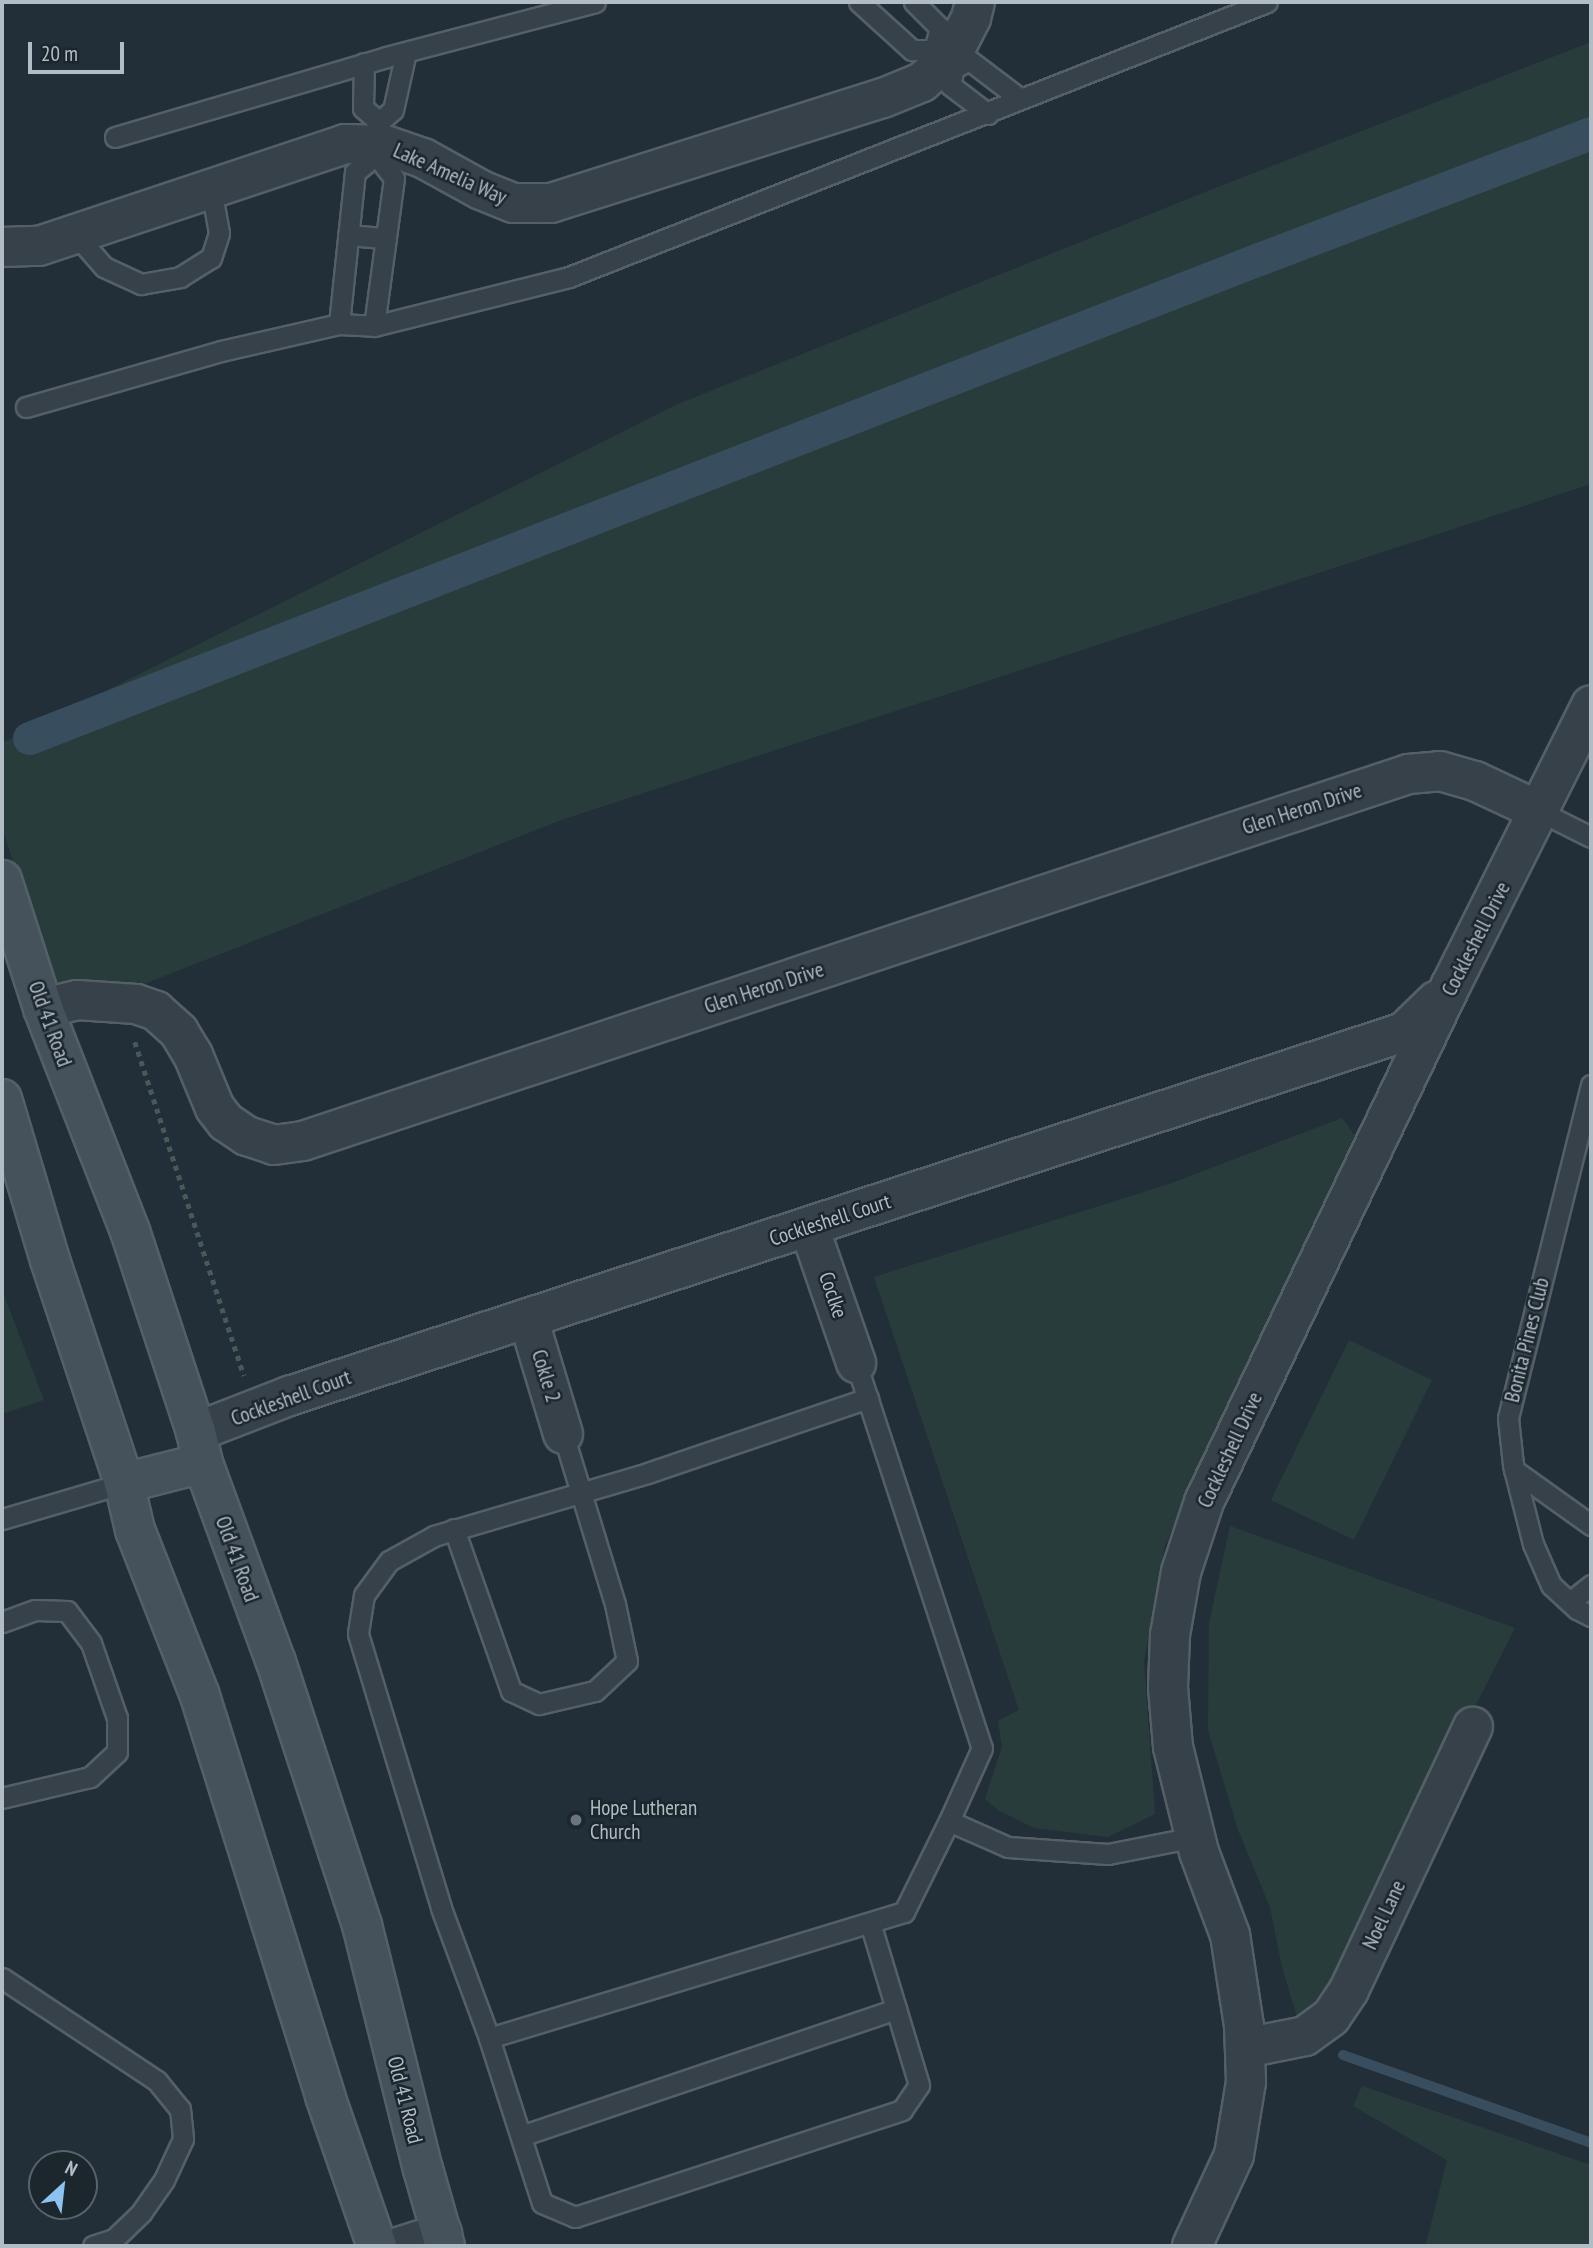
<!DOCTYPE html>
<html>
<head>
<meta charset="utf-8">
<style>
	body { margin:0 }
	#map { position:relative; width:1593px; height:2248px; overflow:hidden; background:#232f38; font-family:"PT Sans Narrow",sans-serif }
	div>[style] { position:absolute }
	.green>* { inset:0; background:#283d3b }
	.stream>* { height:10px; margin:-5px; padding:0 5px; transform-origin:5px; border-radius:5px; background:#384e5e }
	.canal>* { height:33px; margin:-16.5px; padding:0 16.5px; transform-origin:16.5px; border-radius:16.5px; background:#384e5e }
	.path>* { height:4.5px; margin-top:-2.25px; transform-origin:0; background:repeating-linear-gradient(90deg,#475a59 0 5px,transparent 0 10px) }
	.roads { filter:drop-shadow(2px 0 #555f67) drop-shadow(-2px 0 #555f67) drop-shadow(0 2px #555f67) drop-shadow(0 -2px #555f67) }
	.lane>* { height:19px; margin:-9.5px; padding:0 9.5px; transform-origin:9.5px; border-radius:9.5px; background:#374149 }
	.street>* { height:38px; margin:-19px; padding:0 19px; transform-origin:19px; border-radius:19px; background:#374149 }
	.secondary>* { height:38px; margin:-19px; padding:0 19px; transform-origin:19px; border-radius:19px; background:#45515b }
	.dots>* { width:19px; height:19px; translate:-50% -50%; box-sizing:border-box; border:4px solid #1c262d; border-radius:50% }
	span { translate:-50% -50%; white-space:nowrap; text-align:center; line-height:1.15; -webkit-text-stroke:5px #1c262d; paint-order:stroke }
	.street-label { font-size:21px; color:#b2bcc5 }
	.poi-label { font-size:21px; color:#b2bcc5 }
	.left { translate:0 -50%; text-align:left }
	.frame { position:absolute; inset:0; border:4px solid #b2bcc5; pointer-events:none }
	.north { position:absolute; left:28px; top:2150px; width:70px; height:70px; box-sizing:border-box; background:#1c262d; border:2px solid #58626a; border-radius:50%; rotate:27deg; font-size:19px; font-weight:700; line-height:28px; text-align:center; color:#b2bcc5 }
	.north::after { content:''; display:block; margin:auto; width:24px; height:32px; background:#8cc2f0; clip-path:polygon(50% 0,100% 100%,50% 72%,0 100%) }
	.scale { position:absolute; left:28px; top:42px; width:96px; height:32px; box-sizing:border-box; border:4px solid #b2bcc5; border-top:0; padding-left:9px; font-size:21px; line-height:24px; white-space:nowrap; color:#b2bcc5; -webkit-text-stroke:5px #1c262d; paint-order:stroke }
</style>
</head>
<body>
<div id="map">
	<div class="green">
		<div style="clip-path:polygon(1591px 42px,1591px 484px,564px 819px,65px 1015px,2px 828px,2px 743px,678px 404px,1200px 194px)"></div>
		<div style="clip-path:polygon(1342px 1118px,1355px 1136px,1165px 1545px,1144px 1661px,1155px 1814px,1108px 1837px,1034px 1828px,998px 1810px,985px 1799px,1002px 1747px,998px 1721px,1019px 1710px,874px 1277px,1169px 1184px)"></div>
		<div style="clip-path:polygon(2px 1290px,44px 1400px,2px 1414px)"></div>
		<div style="clip-path:polygon(1349px 1340px,1432px 1380px,1354px 1540px,1271px 1500px)"></div>
		<div style="clip-path:polygon(1230px 1526px,1515px 1628px,1321px 2009px,1298px 2020px,1282px 1967px,1270px 1907px,1238px 1830px,1208px 1730px,1209px 1623px)"></div>
		<div style="clip-path:polygon(1362px 2086px,1591px 2165px,1591px 2246px,1426px 2244px,1447px 2160px,1353px 2106px)"></div>
	</div>
	<div class="stream">
		<div style="left:1343px;top:2055px;width:263px;rotate:19.5deg"></div>
	</div>
	<div class="canal">
		<div style="left:29px;top:738px;width:1320px;rotate:-21.28deg"></div>
		<div style="left:1259px;top:259px;width:355px;rotate:-20.8deg"></div>
	</div>
	<div class="path">
		<div style="left:135px;top:1042px;width:351px;rotate:71.9deg"></div>
	</div>
	<div class="roads">
		<div class="lane">
			<div style="left:859px;top:2px;width:72px;rotate:42.2deg"></div>
			<div style="left:912px;top:50px;width:22px"></div>
			<div style="left:934px;top:50px;width:23px;rotate:-75deg"></div>
			<div style="left:940px;top:28px;width:37px;rotate:-135deg"></div>
			<div style="left:364px;top:63px;width:45px;rotate:91.3deg"></div>
			<div style="left:363px;top:108px;width:21px;rotate:41deg"></div>
			<div style="left:379px;top:122px;width:18px;rotate:-41deg"></div>
			<div style="left:393px;top:110px;width:59px;rotate:-77.4deg"></div>
			<div style="left:988px;top:114px;width:48px;rotate:-142.7deg"></div>
			<div style="left:950px;top:85px;width:17px;rotate:-77deg"></div>
			<div style="left:954px;top:68px;width:17px;rotate:-28deg"></div>
			<div style="left:969px;top:60px;width:63px;rotate:37.2deg"></div>
			<div style="left:115px;top:137px;width:283px;rotate:-16.4deg"></div>
			<div style="left:386px;top:57px;width:216px;rotate:-14.7deg"></div>
			<div style="left:75px;top:234px;width:44px;rotate:48.7deg"></div>
			<div style="left:104px;top:267px;width:41px;rotate:24.7deg"></div>
			<div style="left:141px;top:284px;width:40px;rotate:-10deg"></div>
			<div style="left:180px;top:277px;width:36px;rotate:-32deg"></div>
			<div style="left:211px;top:258px;width:26px;rotate:-72deg"></div>
			<div style="left:219px;top:233px;width:46px;rotate:-100.1deg"></div>
			<div style="left:348px;top:235px;width:38px;rotate:5deg"></div>
			<div style="left:339px;top:324px;width:153px;rotate:-84deg"></div>
			<div style="left:355px;top:172px;width:27px;rotate:-39deg"></div>
			<div style="left:376px;top:155px;width:29px;rotate:52deg"></div>
			<div style="left:394px;top:178px;width:149px;rotate:97.7deg"></div>
			<div style="left:26px;top:407px;width:203px;rotate:-16deg"></div>
			<div style="left:221px;top:351px;width:121px;rotate:-12.9deg"></div>
			<div style="left:339px;top:324px;width:35px;rotate:3deg"></div>
			<div style="left:374px;top:326px;width:201px;rotate:-14.1deg"></div>
			<div style="left:569px;top:277px;width:750px;rotate:-21.5deg"></div>
			<div style="left:1539px;top:811px;width:58px;rotate:26.6deg"></div>
			<div style="left:1591px;top:1085px;width:343px;rotate:104deg"></div>
			<div style="left:1508px;top:1418px;width:47px;rotate:83.9deg"></div>
			<div style="left:1513px;top:1465px;width:81px;rotate:75.8deg"></div>
			<div style="left:1533px;top:1544px;width:45px;rotate:66.3deg"></div>
			<div style="left:1551px;top:1585px;width:35px;rotate:43deg"></div>
			<div style="left:1577px;top:1609px;width:16px;rotate:27deg"></div>
			<div style="left:856px;top:1363px;width:405px;rotate:71.9deg"></div>
			<div style="left:982px;top:1748px;width:80px;rotate:114.3deg"></div>
			<div style="left:949px;top:1821px;width:64px;rotate:23.8deg"></div>
			<div style="left:1008px;top:1847px;width:100px;rotate:4deg"></div>
			<div style="left:1108px;top:1854px;width:89px;rotate:-11.1deg"></div>
			<div style="left:868px;top:1398px;width:232px;rotate:161.2deg"></div>
			<div style="left:648px;top:1473px;width:223px;rotate:163.6deg"></div>
			<div style="left:434px;top:1536px;width:51px;rotate:150.9deg"></div>
			<div style="left:389px;top:1561px;width:42px;rotate:126.3deg"></div>
			<div style="left:364px;top:1595px;width:39px;rotate:99deg"></div>
			<div style="left:358px;top:1634px;width:286px;rotate:73.1deg"></div>
			<div style="left:441px;top:1908px;width:139px;rotate:69.7deg"></div>
			<div style="left:489px;top:2038px;width:434px;rotate:-16.9deg"></div>
			<div style="left:904px;top:1912px;width:102px;rotate:-63.7deg"></div>
			<div style="left:1514px;top:1470px;width:95px;rotate:35.5deg"></div>
			<div style="left:2px;top:1519px;width:127px;rotate:-16.4deg"></div>
			<div style="left:454px;top:1529px;width:172px;rotate:70.6deg"></div>
			<div style="left:511px;top:1691px;width:31px;rotate:25deg"></div>
			<div style="left:539px;top:1704px;width:57px;rotate:-13.1deg"></div>
			<div style="left:595px;top:1691px;width:44px;rotate:-43.2deg"></div>
			<div style="left:627px;top:1661px;width:58px;rotate:-101.9deg"></div>
			<div style="left:615px;top:1604px;width:178px;rotate:-107deg"></div>
			<div style="left:1570px;top:1602px;width:27px;rotate:-39deg"></div>
			<div style="left:2px;top:1622px;width:35px;rotate:-20deg"></div>
			<div style="left:35px;top:1610px;width:32px;rotate:2deg"></div>
			<div style="left:67px;top:1611px;width:40px;rotate:53deg"></div>
			<div style="left:91px;top:1643px;width:79px;rotate:70.9deg"></div>
			<div style="left:117px;top:1718px;width:34px;rotate:90deg"></div>
			<div style="left:117px;top:1752px;width:37px;rotate:137deg"></div>
			<div style="left:90px;top:1777px;width:90px;rotate:166.6deg"></div>
			<div style="left:2px;top:1978px;width:186px;rotate:33.6deg"></div>
			<div style="left:157px;top:2081px;width:36px;rotate:51deg"></div>
			<div style="left:180px;top:2109px;width:30px;rotate:84deg"></div>
			<div style="left:183px;top:2139px;width:45px;rotate:114.9deg"></div>
			<div style="left:164px;top:2180px;width:39px;rotate:125deg"></div>
			<div style="left:142px;top:2212px;width:39px;rotate:136deg"></div>
			<div style="left:114px;top:2239px;width:22px;rotate:162deg"></div>
			<div style="left:489px;top:2038px;width:173px;rotate:72.2deg"></div>
			<div style="left:542px;top:2203px;width:36px;rotate:23deg"></div>
			<div style="left:575px;top:2217px;width:344px;rotate:-18.1deg"></div>
			<div style="left:902px;top:2110px;width:30px;rotate:-56deg"></div>
			<div style="left:919px;top:2085px;width:169px;rotate:-106.8deg"></div>
			<div style="left:521px;top:2136px;width:396px;rotate:-18.7deg"></div>
		</div>
		<div class="street">
			<div style="left:2px;top:247px;width:37px;rotate:-2deg"></div>
			<div style="left:39px;top:246px;width:323px;rotate:-18.4deg"></div>
			<div style="left:345px;top:144px;width:40px;rotate:1.4deg"></div>
			<div style="left:385px;top:145px;width:40px;rotate:18.9deg"></div>
			<div style="left:423px;top:158px;width:66px;rotate:28.9deg"></div>
			<div style="left:481px;top:190px;width:35px;rotate:22deg"></div>
			<div style="left:514px;top:203px;width:37px"></div>
			<div style="left:551px;top:203px;width:348px;rotate:-17.6deg"></div>
			<div style="left:883px;top:98px;width:42px;rotate:-22.3deg"></div>
			<div style="left:922px;top:82px;width:40px;rotate:-42deg"></div>
			<div style="left:952px;top:55px;width:42px;rotate:-62.8deg"></div>
			<div style="left:971px;top:18px;width:16px;rotate:-76deg"></div>
			<div style="left:43px;top:1008px;width:35px;rotate:-13deg"></div>
			<div style="left:77px;top:1000px;width:59px;rotate:3.9deg"></div>
			<div style="left:136px;top:1004px;width:21px;rotate:19deg"></div>
			<div style="left:156px;top:1011px;width:31px;rotate:42deg"></div>
			<div style="left:179px;top:1032px;width:27px;rotate:59deg"></div>
			<div style="left:193px;top:1055px;width:57px;rotate:67.5deg"></div>
			<div style="left:215px;top:1108px;width:18px;rotate:52deg"></div>
			<div style="left:226px;top:1122px;width:25px;rotate:34deg"></div>
			<div style="left:247px;top:1136px;width:28px;rotate:18deg"></div>
			<div style="left:274px;top:1145px;width:29px;rotate:-8deg"></div>
			<div style="left:303px;top:1141px;width:1164px;rotate:-18.37deg"></div>
			<div style="left:1408px;top:774px;width:32px;rotate:-5deg"></div>
			<div style="left:1440px;top:771px;width:36px;rotate:16deg"></div>
			<div style="left:1475px;top:781px;width:71px;rotate:25.1deg"></div>
			<div style="left:809px;top:1227px;width:144px;rotate:70.9deg"></div>
			<div style="left:528px;top:1318px;width:121px;rotate:73.2deg"></div>
			<div style="left:196px;top:1432px;width:100px;rotate:-21.2deg"></div>
			<div style="left:289px;top:1396px;width:1173px;rotate:-18.08deg"></div>
			<div style="left:1404px;top:1032px;width:45px;rotate:-44.1deg"></div>
			<div style="left:1245px;top:2048px;width:61px;rotate:-11.3deg"></div>
			<div style="left:1305px;top:2036px;width:32px;rotate:-36deg"></div>
			<div style="left:1331px;top:2017px;width:32px;rotate:-56deg"></div>
			<div style="left:1349px;top:1990px;width:291px;rotate:-64.8deg"></div>
			<div style="left:401px;top:2246px;width:43px;rotate:-17.6deg"></div>
			<div style="left:1192px;top:2246px;width:100px;rotate:-65.2deg"></div>
			<div style="left:1234px;top:2155px;width:74px;rotate:-80.7deg"></div>
			<div style="left:1246px;top:2082px;width:56px;rotate:-92deg"></div>
			<div style="left:1244px;top:2026px;width:92px;rotate:-98.7deg"></div>
			<div style="left:1230px;top:1935px;width:89px;rotate:-110.5deg"></div>
			<div style="left:1199px;top:1852px;width:108px;rotate:-103.9deg"></div>
			<div style="left:1173px;top:1747px;width:60px;rotate:-94.8deg"></div>
			<div style="left:1168px;top:1687px;width:52px;rotate:-87.8deg"></div>
			<div style="left:1170px;top:1635px;width:64px;rotate:-80.1deg"></div>
			<div style="left:1181px;top:1572px;width:74px;rotate:-71.8deg"></div>
			<div style="left:1204px;top:1502px;width:571px;rotate:-64.47deg"></div>
			<div style="left:1450px;top:987px;width:315px;rotate:-63.4deg"></div>
		</div>
		<div class="secondary">
			<div style="left:2px;top:880px;width:134px;rotate:72.2deg"></div>
			<div style="left:43px;top:1008px;width:239px;rotate:68.7deg"></div>
			<div style="left:130px;top:1231px;width:212px;rotate:71.8deg"></div>
			<div style="left:196px;top:1432px;width:32px;rotate:77deg"></div>
			<div style="left:203px;top:1463px;width:212px;rotate:69.9deg"></div>
			<div style="left:276px;top:1662px;width:277px;rotate:71.9deg"></div>
			<div style="left:362px;top:1925px;width:252px;rotate:76deg"></div>
			<div style="left:423px;top:2169px;width:80px;rotate:74.1deg"></div>
			<div style="left:2px;top:1099px;width:168px;rotate:73.4deg"></div>
			<div style="left:50px;top:1260px;width:235px;rotate:71.6deg"></div>
			<div style="left:124px;top:1483px;width:48px;rotate:76.8deg"></div>
			<div style="left:135px;top:1530px;width:178px;rotate:68.6deg"></div>
			<div style="left:200px;top:1696px;width:419px;rotate:72.6deg"></div>
			<div style="left:325px;top:2096px;width:159px;rotate:70.9deg"></div>
			<div style="left:124px;top:1483px;width:81px;rotate:-14.2deg"></div>
		</div>
	</div>
	<div class="dots">
		<div style="left:576px;top:1820px;background:#6b7280"></div>
	</div>
	<div class="street-label">
		<span style="left:450px;top:174px;rotate:24deg">Lake Amelia Way</span>
		<span style="left:1302px;top:809px;rotate:-18deg">Glen Heron Drive</span>
		<span style="left:1476px;top:939px;rotate:-63deg">Cockleshell Drive</span>
		<span style="left:764px;top:988px;rotate:-18deg">Glen Heron Drive</span>
		<span style="left:50px;top:1024px;rotate:70deg">Old 41 Road</span>
		<span style="left:830px;top:1220px;rotate:-18deg">Cockleshell Court</span>
		<span style="left:833px;top:1295px;rotate:71deg">Coclke</span>
		<span style="left:1527px;top:1340px;rotate:-76deg">Bonita Pines Club</span>
		<span style="left:546px;top:1376px;rotate:73deg">Cokle 2</span>
		<span style="left:291px;top:1398px;rotate:-20deg">Cockleshell Court</span>
		<span style="left:1230px;top:1450px;rotate:-65deg">Cockleshell Drive</span>
		<span style="left:237px;top:1559px;rotate:70deg">Old 41 Road</span>
		<span style="left:1384px;top:1915px;rotate:-65deg">Noel Lane</span>
		<span style="left:405px;top:2100px;rotate:76deg">Old 41 Road</span>
	</div>
	<div class="poi-label">
		<span class="left" style="left:590px;top:1820px">Hope Lutheran<br>Church</span>
	</div>
	<div class="frame"></div>
	<div class="north">N</div>
	<div class="scale">20 m</div>
</div>
</body>
</html>
